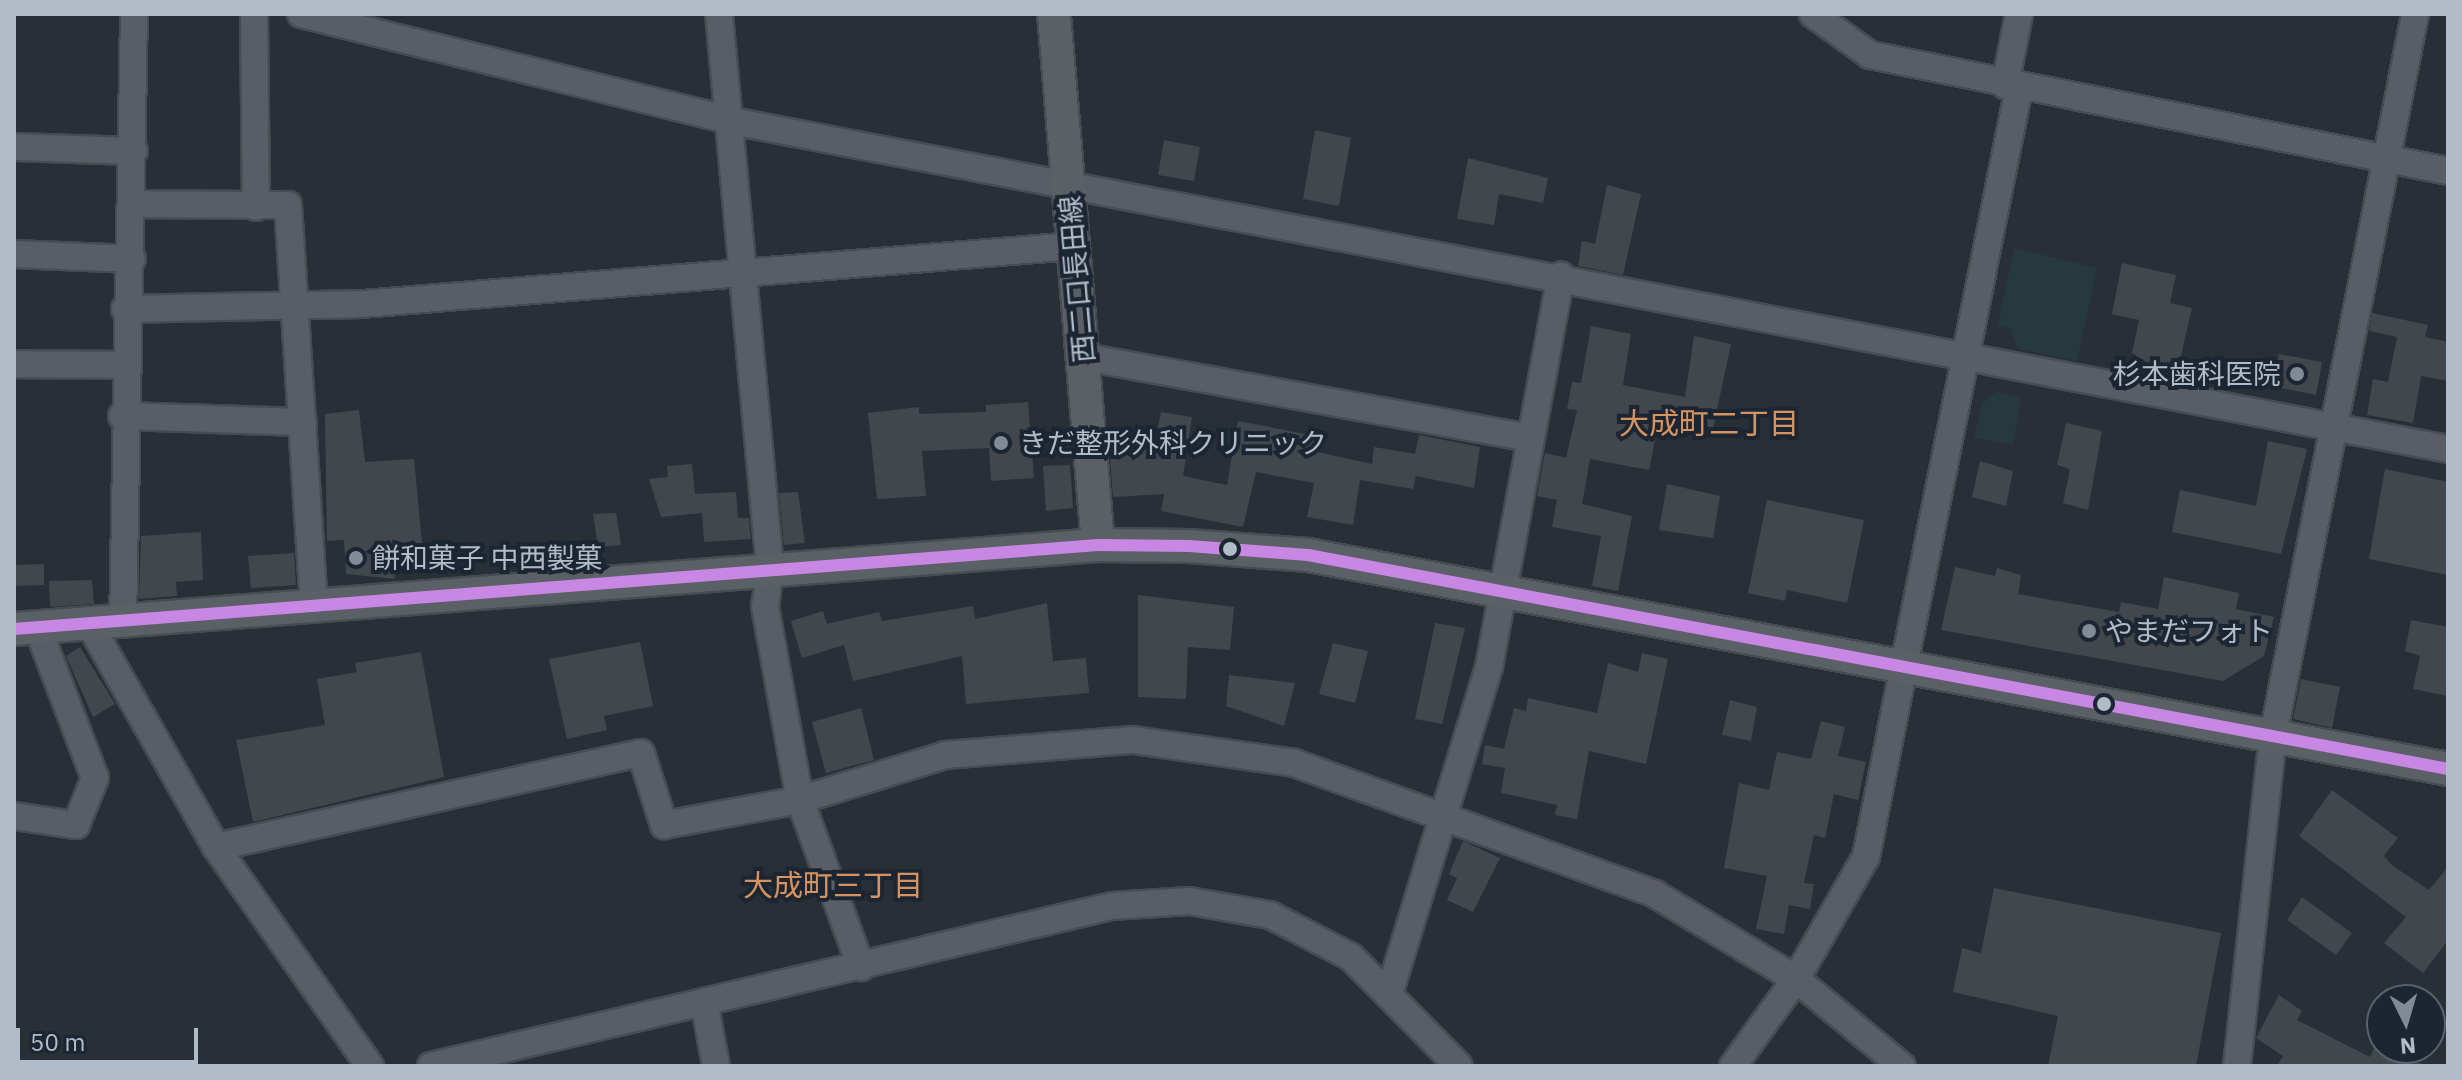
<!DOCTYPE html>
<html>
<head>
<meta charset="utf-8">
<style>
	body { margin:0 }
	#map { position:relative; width:2462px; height:1080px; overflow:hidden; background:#292f37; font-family:"IBM Plex Sans","Noto Sans JP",sans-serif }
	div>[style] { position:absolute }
	.green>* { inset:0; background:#26393d }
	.building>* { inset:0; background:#42474e }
	.roads { filter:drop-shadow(2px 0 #474b52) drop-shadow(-2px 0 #474b52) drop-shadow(0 2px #474b52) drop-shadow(0 -2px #474b52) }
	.minor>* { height:26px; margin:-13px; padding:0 13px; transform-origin:13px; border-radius:13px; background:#595d65 }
	.major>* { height:32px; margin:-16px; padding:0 16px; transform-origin:16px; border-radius:16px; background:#5b6067 }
	.bus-1>* { height:12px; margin:-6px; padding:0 6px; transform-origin:6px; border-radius:6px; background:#c787e3 }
	.dots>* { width:22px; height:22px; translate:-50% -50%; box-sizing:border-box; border:4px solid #1c2532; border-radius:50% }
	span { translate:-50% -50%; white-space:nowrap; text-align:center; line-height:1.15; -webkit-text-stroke:8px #1c2532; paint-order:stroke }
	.street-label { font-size:28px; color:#b2bbc8 }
	.poi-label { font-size:28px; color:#b2bbc8 }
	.right { translate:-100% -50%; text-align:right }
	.left { translate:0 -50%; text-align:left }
	.neighbourhood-label { font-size:30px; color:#d69360 }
	.frame { position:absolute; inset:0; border:16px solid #b2bbc8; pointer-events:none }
	.north { position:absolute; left:2366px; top:984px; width:80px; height:80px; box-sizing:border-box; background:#1c2532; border:2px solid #58616e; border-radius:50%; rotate:175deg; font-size:22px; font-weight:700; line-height:32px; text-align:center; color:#b2bbc8 }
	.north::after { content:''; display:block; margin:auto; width:28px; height:36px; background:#828a95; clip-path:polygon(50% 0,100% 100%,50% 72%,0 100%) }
	.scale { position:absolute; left:16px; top:1028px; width:182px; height:36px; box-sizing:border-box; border:4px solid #b2bbc8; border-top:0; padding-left:10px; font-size:24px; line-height:28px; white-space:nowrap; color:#b2bbc8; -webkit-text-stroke:6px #1c2532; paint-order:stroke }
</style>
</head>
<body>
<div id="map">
	<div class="green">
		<div style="clip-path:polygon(2014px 248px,2097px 268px,2077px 361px,2018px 349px,2010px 328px,1998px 325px)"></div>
		<div style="clip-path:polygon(1997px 392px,2021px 397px,2013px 445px,1974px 438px,1982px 402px)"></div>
	</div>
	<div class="building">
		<div style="clip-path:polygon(1315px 130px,1351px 138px,1339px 206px,1303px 199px)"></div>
		<div style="clip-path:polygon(1164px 140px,1200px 147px,1194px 181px,1158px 175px)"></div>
		<div style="clip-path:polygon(1468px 158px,1548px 178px,1543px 203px,1499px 194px,1494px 225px,1457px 219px)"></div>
		<div style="clip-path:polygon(1607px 185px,1641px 194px,1623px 275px,1578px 266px,1582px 241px,1595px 244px)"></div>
		<div style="clip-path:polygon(2122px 263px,2176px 275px,2170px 303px,2192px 308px,2179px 364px,2153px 366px,2132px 353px,2139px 320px,2112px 314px)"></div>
		<div style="clip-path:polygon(2372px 313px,2428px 325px,2425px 337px,2448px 342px,2448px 381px,2421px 376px,2413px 423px,2367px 415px,2373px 379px,2388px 382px,2397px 337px,2369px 331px)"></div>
		<div style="clip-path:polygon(1591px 326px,1631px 334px,1623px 385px,1685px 397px,1694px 336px,1731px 344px,1712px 433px,1658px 424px,1649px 470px,1590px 459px,1582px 504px,1632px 516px,1618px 591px,1592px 586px,1601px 536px,1552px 527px,1557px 500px,1537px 496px,1545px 453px,1566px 458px,1577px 410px,1567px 409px,1572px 382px,1581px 383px)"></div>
		<div style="clip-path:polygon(2279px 354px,2322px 362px,2316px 395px,2272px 386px)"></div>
		<div style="clip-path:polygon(1028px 402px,1034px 478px,991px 481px,989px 448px,922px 451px,926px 496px,877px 499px,868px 413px,919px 407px,919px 414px,986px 412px,986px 405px)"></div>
		<div style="clip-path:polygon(359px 410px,365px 462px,414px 459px,422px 543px,392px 545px,395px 579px,346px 574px,344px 540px,327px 541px,325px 414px)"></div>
		<div style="clip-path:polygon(1161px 412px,1192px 417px,1183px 476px,1227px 485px,1238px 421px,1315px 436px,1313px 451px,1372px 464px,1374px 447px,1415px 454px,1419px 435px,1480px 447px,1474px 488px,1416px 476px,1413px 489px,1360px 480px,1353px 525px,1307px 517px,1314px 483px,1256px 472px,1243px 527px,1161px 511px,1164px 494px,1113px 497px,1109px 445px,1155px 443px)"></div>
		<div style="clip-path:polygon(2066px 423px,2102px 431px,2088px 510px,2063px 503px,2070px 469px,2057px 465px)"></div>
		<div style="clip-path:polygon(2268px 441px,2307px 449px,2281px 554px,2172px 532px,2180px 490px,2256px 506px)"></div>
		<div style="clip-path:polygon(1980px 461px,2013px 471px,2006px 506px,1972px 497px)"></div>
		<div style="clip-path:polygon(692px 464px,695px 494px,736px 492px,738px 518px,749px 518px,751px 539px,704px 542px,702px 513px,661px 517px,649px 479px,668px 477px,667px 466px)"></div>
		<div style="clip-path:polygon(1070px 465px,1073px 508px,1046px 511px,1043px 466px)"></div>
		<div style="clip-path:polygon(2385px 469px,2448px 482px,2448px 575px,2369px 559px)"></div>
		<div style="clip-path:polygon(1667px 484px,1720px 496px,1713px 538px,1659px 530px)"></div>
		<div style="clip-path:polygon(798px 492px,805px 543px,784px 545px,779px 493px)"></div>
		<div style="clip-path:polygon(1767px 500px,1864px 520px,1847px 603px,1787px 590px,1785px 601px,1748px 593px)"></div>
		<div style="clip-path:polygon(616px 513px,621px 545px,598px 547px,593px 514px)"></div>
		<div style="clip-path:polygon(201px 532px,203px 580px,176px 582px,177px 596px,139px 599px,141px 536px)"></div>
		<div style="clip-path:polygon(294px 553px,296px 585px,251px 588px,248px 556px)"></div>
		<div style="clip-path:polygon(44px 564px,44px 585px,14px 586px,14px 565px)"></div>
		<div style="clip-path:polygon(1955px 567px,1995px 576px,1997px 568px,2021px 575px,2018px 594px,2119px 612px,2121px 602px,2158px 609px,2164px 577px,2239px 593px,2236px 609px,2274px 617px,2264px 656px,2223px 681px,1941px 630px)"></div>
		<div style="clip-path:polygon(92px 580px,94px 604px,50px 607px,49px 581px)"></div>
		<div style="clip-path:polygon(1138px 595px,1234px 607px,1230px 650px,1188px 647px,1186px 699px,1138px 697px)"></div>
		<div style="clip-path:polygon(1047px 603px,1053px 661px,1086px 658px,1089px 693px,966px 704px,962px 656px,853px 681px,844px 645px,802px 658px,791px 621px,823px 611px,827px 624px,879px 612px,882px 621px,973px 606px,975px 619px)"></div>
		<div style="clip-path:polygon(2411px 620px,2448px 627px,2448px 696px,2413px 689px,2420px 656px,2405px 651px)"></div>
		<div style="clip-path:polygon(1435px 623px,1465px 628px,1442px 724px,1415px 719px)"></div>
		<div style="clip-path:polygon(640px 642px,653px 706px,604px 716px,607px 730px,567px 739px,549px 659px)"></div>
		<div style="clip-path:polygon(1333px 643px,1368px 651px,1355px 703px,1319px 694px)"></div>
		<div style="clip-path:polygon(80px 647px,115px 704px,93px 717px,66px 656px)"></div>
		<div style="clip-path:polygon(421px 652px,444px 777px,253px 822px,236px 740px,325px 725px,317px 679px,357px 672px,355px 663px)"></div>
		<div style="clip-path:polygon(1642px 653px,1668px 659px,1646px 764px,1589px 751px,1577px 819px,1555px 815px,1557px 805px,1501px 793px,1505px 768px,1482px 764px,1485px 745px,1504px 749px,1514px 708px,1526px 711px,1528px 698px,1597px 713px,1608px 663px,1638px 672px)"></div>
		<div style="clip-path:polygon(1229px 675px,1295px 683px,1284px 726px,1226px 706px)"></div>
		<div style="clip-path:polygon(2301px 679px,2340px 687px,2332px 728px,2293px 719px)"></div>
		<div style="clip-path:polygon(1730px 700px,1757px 707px,1751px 741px,1722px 735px)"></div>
		<div style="clip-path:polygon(861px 708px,874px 760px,826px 773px,812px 722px)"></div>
		<div style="clip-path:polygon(1821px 721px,1845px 727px,1838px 756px,1866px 762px,1858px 800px,1834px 794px,1825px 838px,1814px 835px,1804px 883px,1814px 884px,1810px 909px,1789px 905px,1784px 934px,1756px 929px,1767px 876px,1724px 868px,1739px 783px,1769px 790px,1777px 752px,1811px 759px)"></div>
		<div style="clip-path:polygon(2332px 790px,2398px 838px,2384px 856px,2393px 866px,2429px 890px,2448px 867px,2448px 940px,2423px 973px,2384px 943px,2406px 917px,2299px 836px)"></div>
		<div style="clip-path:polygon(1463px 841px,1500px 858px,1473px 912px,1447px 900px,1457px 878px,1449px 874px)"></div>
		<div style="clip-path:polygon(1994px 888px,2221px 933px,2196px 1066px,2048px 1066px,2058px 1016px,1953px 992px,1962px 948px,1981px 953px)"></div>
		<div style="clip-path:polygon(2302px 897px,2352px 933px,2336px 955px,2287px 920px)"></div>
		<div style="clip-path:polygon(2279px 995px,2302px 1011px,2297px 1020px,2370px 1057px,2377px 1041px,2425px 1066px,2277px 1066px,2283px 1056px,2256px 1038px)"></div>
	</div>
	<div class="roads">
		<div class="minor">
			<div style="left:254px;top:14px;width:193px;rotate:89.4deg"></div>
			<div style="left:301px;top:14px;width:444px;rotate:13.9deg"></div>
			<div style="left:732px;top:121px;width:1747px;rotate:10.82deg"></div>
			<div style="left:719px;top:14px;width:556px;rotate:84.74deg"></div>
			<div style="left:770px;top:568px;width:38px;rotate:97deg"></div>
			<div style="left:765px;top:606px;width:197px;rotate:79.8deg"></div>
			<div style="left:800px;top:800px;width:178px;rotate:69.9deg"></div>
			<div style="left:1813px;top:14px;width:70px;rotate:35.7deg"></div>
			<div style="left:1870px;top:55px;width:590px;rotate:11.35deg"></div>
			<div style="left:2005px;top:85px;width:72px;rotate:-78.8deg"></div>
			<div style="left:14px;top:147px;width:120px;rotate:1.9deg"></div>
			<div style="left:131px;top:204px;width:157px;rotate:0.4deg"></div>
			<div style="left:288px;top:205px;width:404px;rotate:86.3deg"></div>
			<div style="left:14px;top:254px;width:118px;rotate:2.4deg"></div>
			<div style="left:125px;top:309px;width:237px;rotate:-1.2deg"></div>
			<div style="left:362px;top:304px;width:713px;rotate:-4.66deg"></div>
			<div style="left:1084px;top:357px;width:451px;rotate:10.3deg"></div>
			<div style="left:14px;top:364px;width:109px;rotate:0.5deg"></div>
			<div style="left:122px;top:416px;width:181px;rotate:1.9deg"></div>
			<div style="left:123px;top:624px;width:610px;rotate:-88.97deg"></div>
			<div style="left:90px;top:625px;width:255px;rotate:60.4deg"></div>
			<div style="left:216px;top:847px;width:268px;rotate:54.9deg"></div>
			<div style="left:14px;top:816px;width:63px;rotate:8.3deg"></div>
			<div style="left:76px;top:825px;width:51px;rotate:-68deg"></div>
			<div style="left:95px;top:778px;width:160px;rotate:-110.9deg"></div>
			<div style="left:216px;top:847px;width:435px;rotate:-12.5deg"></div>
			<div style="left:641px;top:753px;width:76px;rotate:72.3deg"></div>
			<div style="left:664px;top:825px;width:138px;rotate:-10.4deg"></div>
			<div style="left:800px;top:800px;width:152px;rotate:-17.2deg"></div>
			<div style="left:945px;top:755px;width:189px;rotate:-4.6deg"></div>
			<div style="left:1133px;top:740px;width:163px;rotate:8.1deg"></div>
			<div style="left:1294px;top:763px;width:384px;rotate:19.9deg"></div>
			<div style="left:1655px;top:894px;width:165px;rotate:31.1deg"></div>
			<div style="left:1796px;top:979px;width:137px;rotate:39.4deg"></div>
			<div style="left:1389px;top:994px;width:342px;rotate:-73deg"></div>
			<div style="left:1489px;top:667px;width:398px;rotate:-79.6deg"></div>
			<div style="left:705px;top:1006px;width:61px;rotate:79.6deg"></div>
			<div style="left:431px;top:1066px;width:700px;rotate:-13.22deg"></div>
			<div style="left:1112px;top:906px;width:77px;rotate:-3.7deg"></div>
			<div style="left:1189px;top:901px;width:82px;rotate:9.8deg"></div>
			<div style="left:1270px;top:915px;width:91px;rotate:27.4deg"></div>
			<div style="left:1351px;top:957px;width:153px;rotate:45.3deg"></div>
			<div style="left:1733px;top:1066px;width:107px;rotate:-54.1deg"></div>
			<div style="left:1796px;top:979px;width:141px;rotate:-60.2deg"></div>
			<div style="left:1866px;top:857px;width:784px;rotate:-78.75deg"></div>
			<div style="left:2237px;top:1066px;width:332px;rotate:-83.8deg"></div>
			<div style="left:2273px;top:736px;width:736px;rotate:-78.87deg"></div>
		</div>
		<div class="major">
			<div style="left:1054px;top:14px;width:533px;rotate:85.26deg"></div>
			<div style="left:14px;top:629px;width:1087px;rotate:-4.43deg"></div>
			<div style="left:1098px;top:545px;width:91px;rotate:0.6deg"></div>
			<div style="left:1189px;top:546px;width:119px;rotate:4.3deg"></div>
			<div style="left:1308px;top:555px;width:1160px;rotate:10.63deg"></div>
		</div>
	</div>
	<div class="bus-1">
		<div style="left:14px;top:629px;width:1087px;rotate:-4.43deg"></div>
		<div style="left:1098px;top:545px;width:91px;rotate:0.6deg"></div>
		<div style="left:1189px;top:546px;width:119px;rotate:4.3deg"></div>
		<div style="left:1308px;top:555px;width:1160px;rotate:10.63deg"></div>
	</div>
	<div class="dots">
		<div style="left:2297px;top:374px;background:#828a95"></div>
		<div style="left:1001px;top:443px;background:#828a95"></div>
		<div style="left:1230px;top:549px;background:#b2bbc8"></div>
		<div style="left:356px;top:558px;background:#828a95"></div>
		<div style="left:2089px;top:631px;background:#828a95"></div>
		<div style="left:2104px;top:704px;background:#b2bbc8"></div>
	</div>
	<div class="street-label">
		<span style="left:1077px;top:279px;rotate:-95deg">西二口長田線</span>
	</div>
	<div class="poi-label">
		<span class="right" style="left:2281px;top:374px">杉本歯科医院</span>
		<span class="left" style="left:1019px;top:443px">きだ整形外科クリニック</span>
		<span class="left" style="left:372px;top:558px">餅和菓子 中西製菓</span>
		<span class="left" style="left:2105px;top:631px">やまだフォト</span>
	</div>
	<div class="neighbourhood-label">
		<span style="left:1709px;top:423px">大成町二丁目</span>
		<span style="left:833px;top:885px">大成町三丁目</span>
	</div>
	<div class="frame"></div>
	<div class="north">N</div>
	<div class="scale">50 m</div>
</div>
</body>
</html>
